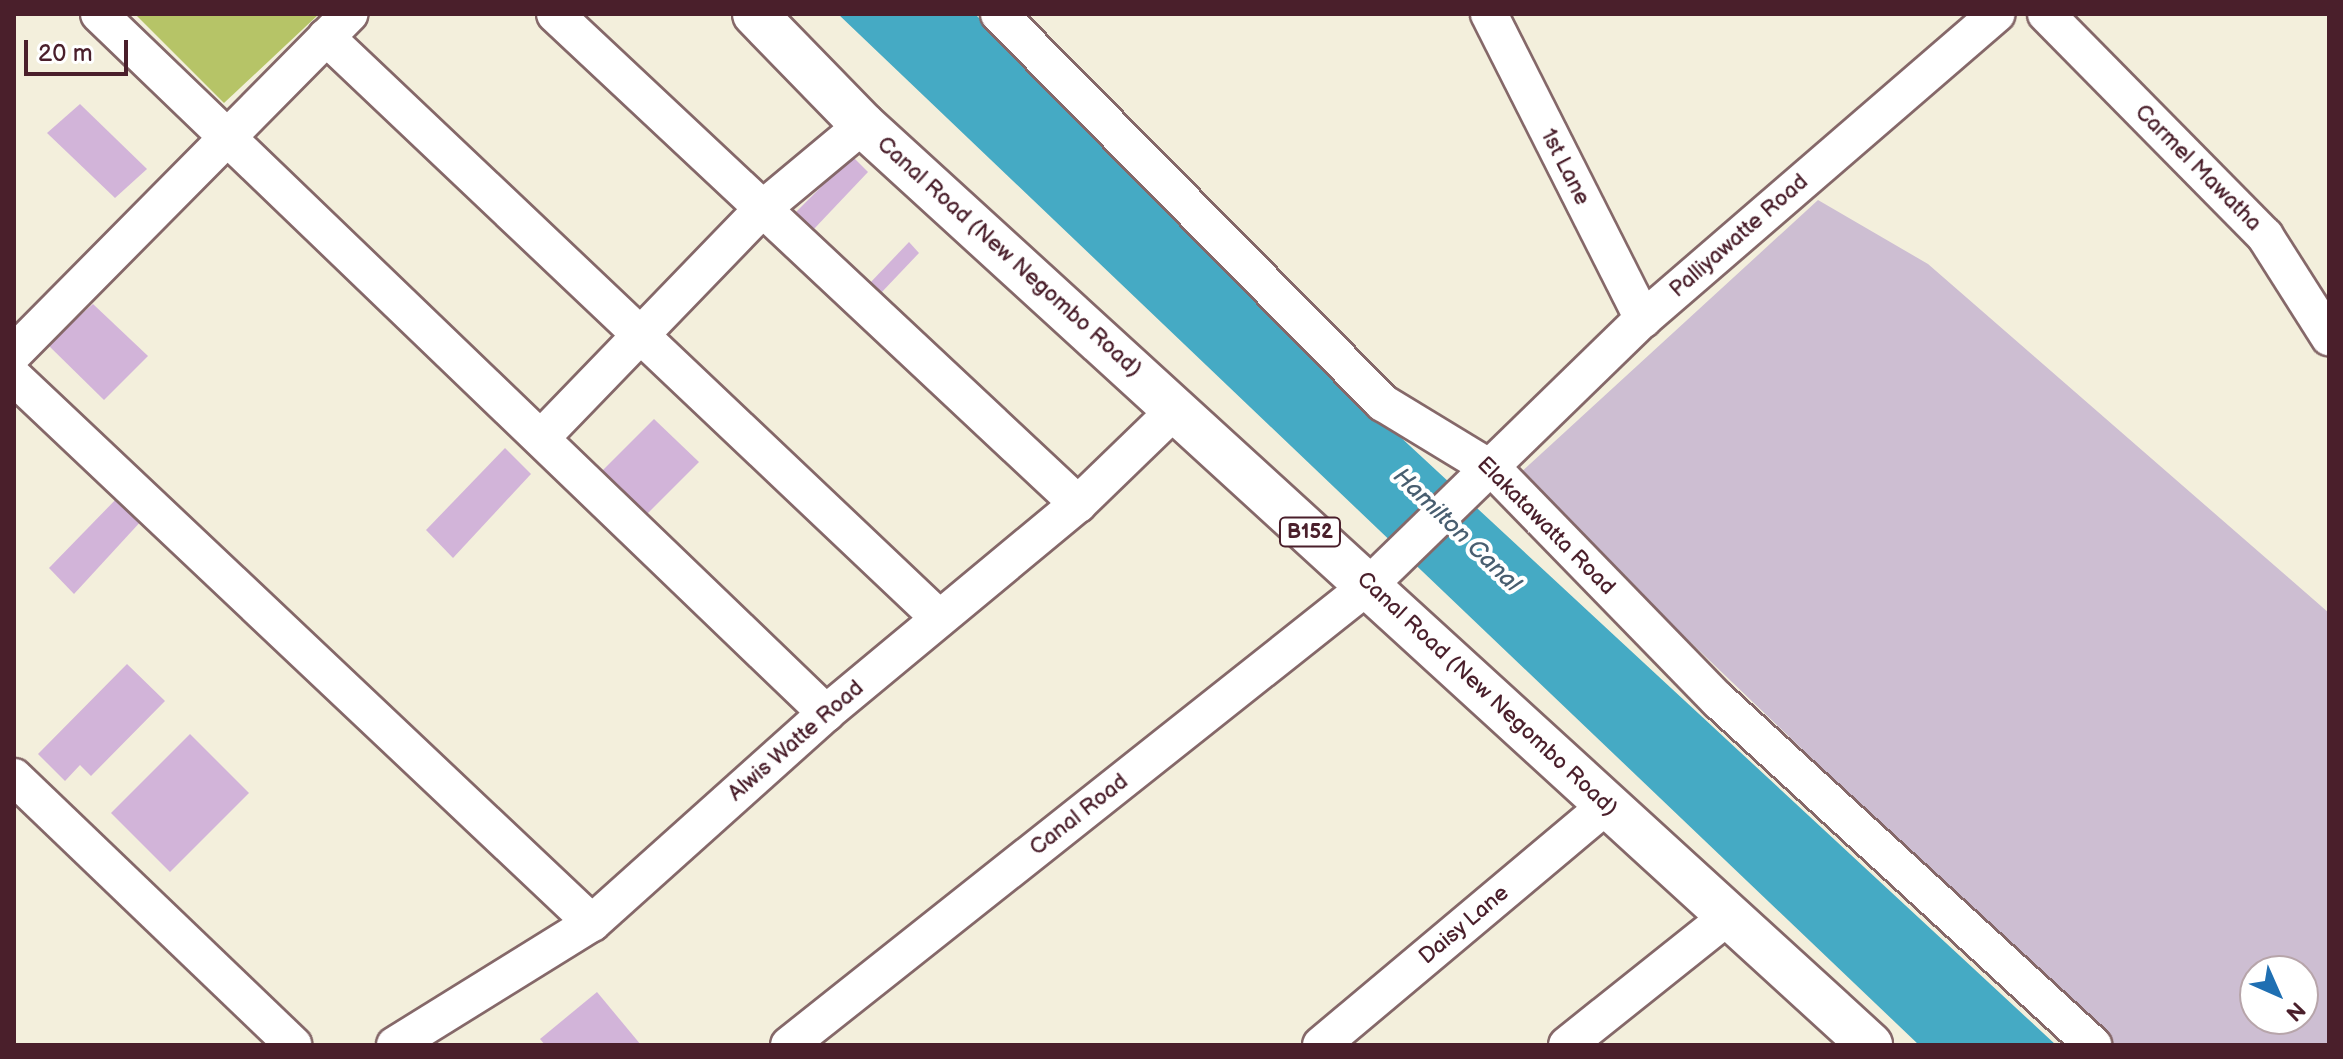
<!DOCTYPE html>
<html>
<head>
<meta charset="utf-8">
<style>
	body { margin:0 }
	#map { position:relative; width:2343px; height:1059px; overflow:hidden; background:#f3efdc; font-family:"Balsamiq Sans",sans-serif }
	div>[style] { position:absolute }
	.industrial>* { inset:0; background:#cdbed2 }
	.green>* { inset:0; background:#b6c467 }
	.water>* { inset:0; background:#45aac4 }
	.building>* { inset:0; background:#d2b4d9 }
	.roads { filter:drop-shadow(2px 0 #856869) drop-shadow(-2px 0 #856869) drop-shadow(0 2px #856869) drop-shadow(0 -2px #856869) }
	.minor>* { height:36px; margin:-18px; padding:0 18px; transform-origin:18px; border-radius:18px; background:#fff }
	.major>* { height:44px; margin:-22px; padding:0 22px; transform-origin:22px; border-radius:22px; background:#fff }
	span { translate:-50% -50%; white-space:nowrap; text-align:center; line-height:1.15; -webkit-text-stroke:8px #fff; paint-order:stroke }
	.shield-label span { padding:2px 6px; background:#fff; border:2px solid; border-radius:6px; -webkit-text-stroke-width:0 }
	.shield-label { font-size:20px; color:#4a1f2b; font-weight:700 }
	.street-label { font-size:22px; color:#4a1f2b }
	.water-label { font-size:24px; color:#485e70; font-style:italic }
	.frame { position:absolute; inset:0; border:16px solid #4a1f2b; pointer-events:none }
	.north { position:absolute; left:2239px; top:955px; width:80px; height:80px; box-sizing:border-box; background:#fff; border:2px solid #b7a5aa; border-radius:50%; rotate:135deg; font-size:22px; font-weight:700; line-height:32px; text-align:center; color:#4a1f2b }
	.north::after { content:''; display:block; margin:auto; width:28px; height:36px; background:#1f6fb2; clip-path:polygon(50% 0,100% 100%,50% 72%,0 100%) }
	.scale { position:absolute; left:24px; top:40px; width:104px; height:36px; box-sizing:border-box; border:4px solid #4a1f2b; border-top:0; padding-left:10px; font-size:24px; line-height:28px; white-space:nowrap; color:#4a1f2b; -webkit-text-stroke:6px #fff; paint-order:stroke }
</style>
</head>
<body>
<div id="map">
	<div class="industrial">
		<div style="clip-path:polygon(evenodd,1818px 200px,1928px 264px,2329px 613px,2329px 1045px,2111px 1045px,1517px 476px,1818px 200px,2255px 971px,2303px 971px,2303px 1019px,2255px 1019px,2255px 971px)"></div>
	</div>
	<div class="green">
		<div style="clip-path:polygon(135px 14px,319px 14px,224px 103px)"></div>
	</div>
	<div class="water">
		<div style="clip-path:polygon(838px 14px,975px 14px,1382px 420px,2056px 1045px,1919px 1045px)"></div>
	</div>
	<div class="building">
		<div style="clip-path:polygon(80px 104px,147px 169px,115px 198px,47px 133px)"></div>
		<div style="clip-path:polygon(852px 156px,868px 172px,813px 230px,794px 214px)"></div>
		<div style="clip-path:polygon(909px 242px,919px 253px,880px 294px,869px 284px)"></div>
		<div style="clip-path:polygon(93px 304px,148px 356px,104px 400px,47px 344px)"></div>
		<div style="clip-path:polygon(654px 419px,699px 462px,643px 518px,596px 477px)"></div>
		<div style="clip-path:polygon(505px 448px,531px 474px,453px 558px,426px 530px)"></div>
		<div style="clip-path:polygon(122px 493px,143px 519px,74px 594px,49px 568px)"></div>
		<div style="clip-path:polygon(127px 664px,165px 701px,91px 776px,80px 765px,65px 781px,38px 754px)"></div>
		<div style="clip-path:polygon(190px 734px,249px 793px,170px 872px,111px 813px)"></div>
		<div style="clip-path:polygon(597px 992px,641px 1045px,545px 1045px,540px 1039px)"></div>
	</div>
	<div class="roads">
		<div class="minor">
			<div style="left:99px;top:14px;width:1009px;rotate:43.88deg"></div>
			<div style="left:555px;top:14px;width:717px;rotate:43.13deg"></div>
			<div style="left:999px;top:14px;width:547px;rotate:45.37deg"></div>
			<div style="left:1383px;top:403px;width:131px;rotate:31.3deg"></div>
			<div style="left:1495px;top:471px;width:320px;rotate:45.8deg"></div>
			<div style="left:1718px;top:700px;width:510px;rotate:42.61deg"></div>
			<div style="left:1489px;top:14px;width:342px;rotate:63.2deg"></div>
			<div style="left:2046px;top:14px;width:312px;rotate:45.4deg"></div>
			<div style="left:2265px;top:236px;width:120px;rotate:57.6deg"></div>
			<div style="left:326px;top:37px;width:845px;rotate:43.46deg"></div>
			<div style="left:14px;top:353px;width:477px;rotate:-45.3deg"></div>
			<div style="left:14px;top:377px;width:795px;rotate:43.37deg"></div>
			<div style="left:542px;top:437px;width:315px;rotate:-46deg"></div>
			<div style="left:761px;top:210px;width:133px;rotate:-39.8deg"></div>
			<div style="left:14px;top:777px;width:387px;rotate:43.8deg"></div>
			<div style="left:395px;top:1045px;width:232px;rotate:-31.8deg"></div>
			<div style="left:592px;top:923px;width:314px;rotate:-41.9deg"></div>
			<div style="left:826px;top:713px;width:327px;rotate:-39.7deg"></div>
			<div style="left:1078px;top:504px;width:136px;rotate:-44.1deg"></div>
			<div style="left:789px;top:1045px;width:740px;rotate:-38.42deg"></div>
			<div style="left:1369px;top:585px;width:382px;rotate:-44.2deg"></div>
			<div style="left:1643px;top:319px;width:467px;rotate:-40.8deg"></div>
			<div style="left:1321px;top:1045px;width:373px;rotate:-40deg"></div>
			<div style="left:1567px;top:1045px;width:208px;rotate:-38.6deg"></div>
		</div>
		<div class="major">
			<div style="left:755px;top:14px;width:155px;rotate:45.8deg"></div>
			<div style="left:863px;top:125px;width:1364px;rotate:42.41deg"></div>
		</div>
	</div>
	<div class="shield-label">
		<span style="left:1310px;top:532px">B152</span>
	</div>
	<div class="street-label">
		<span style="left:1565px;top:167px;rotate:63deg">1st Lane</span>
		<span style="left:2198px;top:168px;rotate:45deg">Carmel Mawatha</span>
		<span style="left:1739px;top:236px;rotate:-41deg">Palliyawatte Road</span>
		<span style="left:1009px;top:257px;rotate:42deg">Canal Road (New Negombo Road)</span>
		<span style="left:1546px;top:526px;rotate:45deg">Elakatawatta Road</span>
		<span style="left:1487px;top:694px;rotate:43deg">Canal Road (New Negombo Road)</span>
		<span style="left:796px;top:741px;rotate:-41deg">Alwis Watte Road</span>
		<span style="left:1079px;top:815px;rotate:-38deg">Canal Road</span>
		<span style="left:1464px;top:925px;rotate:-40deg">Daisy Lane</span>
	</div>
	<div class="water-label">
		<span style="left:1457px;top:530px;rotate:44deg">Hamilton Canal</span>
	</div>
	<div class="frame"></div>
	<div class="north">N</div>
	<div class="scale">20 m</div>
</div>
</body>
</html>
